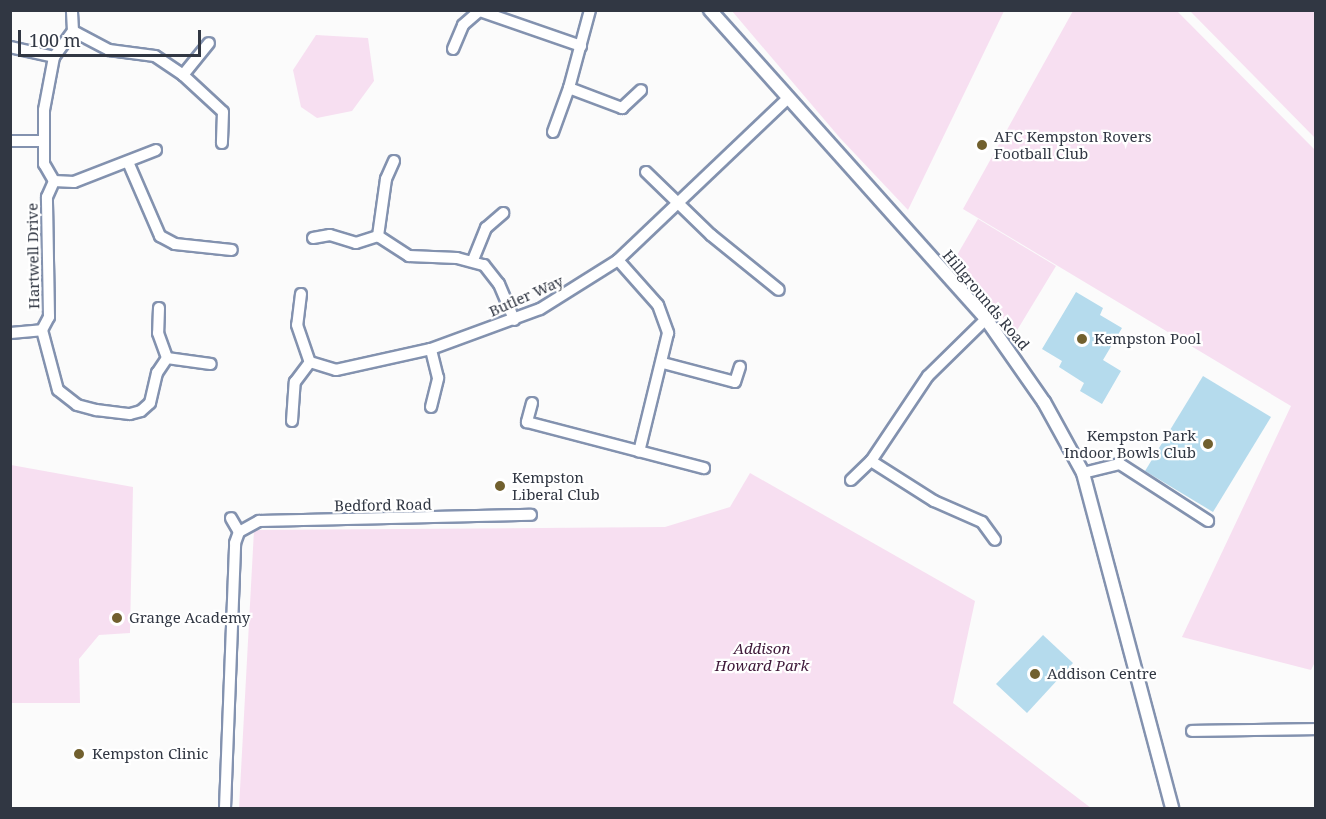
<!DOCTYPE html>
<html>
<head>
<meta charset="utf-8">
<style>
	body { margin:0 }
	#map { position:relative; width:1326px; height:819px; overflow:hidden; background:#fbfbfb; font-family:"Noto Serif",serif }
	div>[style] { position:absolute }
	.green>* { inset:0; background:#f7dff1 }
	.building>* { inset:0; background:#b5dbed }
	.roads { filter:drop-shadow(2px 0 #8392af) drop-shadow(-2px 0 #8392af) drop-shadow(0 2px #8392af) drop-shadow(0 -2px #8392af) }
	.minor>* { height:10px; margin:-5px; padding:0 5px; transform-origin:5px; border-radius:5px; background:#fff }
	.tertiary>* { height:12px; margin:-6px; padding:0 6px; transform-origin:6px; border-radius:6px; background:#fff }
	.dots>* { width:16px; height:16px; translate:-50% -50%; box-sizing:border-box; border:3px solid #fff; border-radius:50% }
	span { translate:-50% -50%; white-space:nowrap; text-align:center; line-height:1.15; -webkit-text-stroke:4.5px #fff; paint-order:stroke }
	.poi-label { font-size:15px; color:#313743 }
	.left { translate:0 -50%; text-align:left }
	.right { translate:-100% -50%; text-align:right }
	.street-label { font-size:15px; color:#313743 }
	.park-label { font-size:15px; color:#3f1939; font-style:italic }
	.frame { position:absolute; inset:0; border:12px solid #313743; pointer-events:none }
	.scale { position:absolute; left:18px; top:30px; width:183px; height:27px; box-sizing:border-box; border:3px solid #313743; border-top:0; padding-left:8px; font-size:18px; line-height:21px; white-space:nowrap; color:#313743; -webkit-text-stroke:4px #fff; paint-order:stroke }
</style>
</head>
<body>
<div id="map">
	<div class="green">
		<div style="clip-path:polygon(732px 11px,1004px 11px,908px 210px,840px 138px)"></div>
		<div style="clip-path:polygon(1073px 11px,1177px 11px,1315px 150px,1316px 660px,1311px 670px,1182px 637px,1291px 406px,963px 209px)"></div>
		<div style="clip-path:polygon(1190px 11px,1315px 11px,1315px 138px)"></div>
		<div style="clip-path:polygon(316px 35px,368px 38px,374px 81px,352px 111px,317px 118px,301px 107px,293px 70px)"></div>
		<div style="clip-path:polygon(978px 219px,1056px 266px,1016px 332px,953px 262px)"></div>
		<div style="clip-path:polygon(11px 465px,133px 487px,130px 633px,99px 635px,79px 659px,80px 703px,11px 703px)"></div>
		<div style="clip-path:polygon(750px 473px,975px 601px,953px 703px,1091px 808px,239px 808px,254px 530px,665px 527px,730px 507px)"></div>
	</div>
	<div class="building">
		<div style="clip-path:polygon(1076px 292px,1103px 308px,1100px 315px,1122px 328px,1103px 360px,1121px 371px,1102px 404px,1080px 391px,1084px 383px,1059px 367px,1062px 361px,1042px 349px)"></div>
		<div style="clip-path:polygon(1203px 376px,1271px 417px,1213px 512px,1145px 471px)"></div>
		<div style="clip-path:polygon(1043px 635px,1073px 663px,1027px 713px,996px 684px)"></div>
	</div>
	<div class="roads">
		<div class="minor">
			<div style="left:590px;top:10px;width:81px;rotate:105.1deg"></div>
			<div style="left:569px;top:88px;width:57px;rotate:20.7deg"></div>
			<div style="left:622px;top:108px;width:26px;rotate:-43deg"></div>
			<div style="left:480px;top:11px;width:107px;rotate:19.1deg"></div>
			<div style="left:73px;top:31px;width:41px;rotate:27.8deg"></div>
			<div style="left:109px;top:50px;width:46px;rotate:7.4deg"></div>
			<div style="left:155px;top:56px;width:34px;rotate:34deg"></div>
			<div style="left:183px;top:75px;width:41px;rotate:-50.9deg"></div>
			<div style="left:10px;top:47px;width:45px;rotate:12.8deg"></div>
			<div style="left:453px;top:49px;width:26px;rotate:-67deg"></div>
			<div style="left:463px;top:25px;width:23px;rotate:-41deg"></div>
			<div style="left:183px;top:75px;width:54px;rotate:42.8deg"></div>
			<div style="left:223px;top:112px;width:31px;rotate:92deg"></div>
			<div style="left:553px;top:132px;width:47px;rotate:-70deg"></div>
			<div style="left:10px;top:141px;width:32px"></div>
			<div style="left:394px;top:161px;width:20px;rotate:114deg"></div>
			<div style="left:386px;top:179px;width:58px;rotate:98deg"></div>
			<div style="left:378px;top:236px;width:37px;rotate:33deg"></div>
			<div style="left:409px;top:256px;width:48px;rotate:2.4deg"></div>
			<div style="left:457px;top:258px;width:28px;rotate:15deg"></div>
			<div style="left:484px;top:265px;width:24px;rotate:52deg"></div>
			<div style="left:499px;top:284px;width:39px;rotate:67deg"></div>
			<div style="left:128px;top:162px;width:81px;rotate:66.6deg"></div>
			<div style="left:160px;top:236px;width:17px;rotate:28deg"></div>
			<div style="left:175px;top:244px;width:57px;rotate:6deg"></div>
			<div style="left:646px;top:172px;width:91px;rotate:44.1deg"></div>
			<div style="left:711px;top:235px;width:87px;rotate:39deg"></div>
			<div style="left:54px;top:181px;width:20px;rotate:3deg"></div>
			<div style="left:74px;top:182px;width:88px;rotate:-21.3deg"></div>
			<div style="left:313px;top:238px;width:17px;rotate:-10deg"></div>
			<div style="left:330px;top:235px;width:27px;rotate:17deg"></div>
			<div style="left:356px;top:243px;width:23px;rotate:-18deg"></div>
			<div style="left:473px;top:260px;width:35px;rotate:-68deg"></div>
			<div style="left:486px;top:228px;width:23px;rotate:-41deg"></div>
			<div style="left:618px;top:260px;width:60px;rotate:48.4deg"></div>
			<div style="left:658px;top:305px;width:30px;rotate:70deg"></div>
			<div style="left:668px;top:333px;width:122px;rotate:103.7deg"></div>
			<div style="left:301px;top:294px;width:31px;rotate:97deg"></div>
			<div style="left:297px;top:325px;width:39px;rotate:71deg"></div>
			<div style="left:310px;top:362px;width:27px;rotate:17deg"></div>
			<div style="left:336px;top:370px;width:97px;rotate:-12.5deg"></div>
			<div style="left:431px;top:349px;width:116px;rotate:-20.2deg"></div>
			<div style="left:540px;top:309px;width:92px;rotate:-32.1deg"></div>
			<div style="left:618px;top:260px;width:233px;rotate:-43.6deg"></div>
			<div style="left:159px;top:308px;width:25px;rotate:92deg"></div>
			<div style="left:158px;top:333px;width:27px;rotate:70deg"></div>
			<div style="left:42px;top:330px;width:15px;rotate:-62deg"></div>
			<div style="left:49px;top:317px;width:120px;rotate:-91deg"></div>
			<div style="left:47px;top:197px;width:17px;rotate:-66deg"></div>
			<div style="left:54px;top:181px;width:20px;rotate:-120deg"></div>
			<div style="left:44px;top:164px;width:54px;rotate:-90deg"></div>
			<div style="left:44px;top:110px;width:54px;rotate:-79.3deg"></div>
			<div style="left:54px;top:57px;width:32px;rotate:-54deg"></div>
			<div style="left:73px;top:31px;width:21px;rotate:-93deg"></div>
			<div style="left:42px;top:330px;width:62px;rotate:75.1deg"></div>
			<div style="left:58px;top:390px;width:24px;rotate:38deg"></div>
			<div style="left:77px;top:405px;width:20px;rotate:15deg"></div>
			<div style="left:96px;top:410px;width:34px;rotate:7deg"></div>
			<div style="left:130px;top:414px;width:11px;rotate:-15deg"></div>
			<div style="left:141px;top:411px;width:12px;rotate:-42deg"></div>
			<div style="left:150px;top:403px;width:31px;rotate:-77deg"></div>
			<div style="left:157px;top:373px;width:18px;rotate:-56deg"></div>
			<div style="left:167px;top:358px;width:44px;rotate:7.8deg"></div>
			<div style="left:10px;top:333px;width:32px;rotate:-5deg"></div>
			<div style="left:663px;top:363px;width:74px;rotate:14.8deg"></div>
			<div style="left:735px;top:382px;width:16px;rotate:-72deg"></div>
			<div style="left:532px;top:403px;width:20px;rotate:105deg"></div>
			<div style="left:527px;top:422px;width:183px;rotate:14.6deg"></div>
			<div style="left:431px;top:407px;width:30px;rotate:-76deg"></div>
			<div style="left:438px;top:378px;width:30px;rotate:-104deg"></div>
			<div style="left:292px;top:421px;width:39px;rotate:-86deg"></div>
			<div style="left:295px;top:382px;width:25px;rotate:-53deg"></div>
			<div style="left:871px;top:461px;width:75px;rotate:32.4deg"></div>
			<div style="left:934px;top:501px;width:52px;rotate:23.6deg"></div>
			<div style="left:982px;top:522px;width:22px;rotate:54deg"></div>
			<div style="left:1083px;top:473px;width:38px;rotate:-14deg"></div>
			<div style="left:1120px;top:464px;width:105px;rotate:32.9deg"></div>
			<div style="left:851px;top:480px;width:28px;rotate:-44deg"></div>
			<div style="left:871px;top:461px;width:102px;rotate:-56.2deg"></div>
			<div style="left:928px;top:376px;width:81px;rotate:-44.5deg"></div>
			<div style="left:239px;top:532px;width:23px;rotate:-29deg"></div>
			<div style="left:259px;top:521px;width:272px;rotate:-1.3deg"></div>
			<div style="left:1192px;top:731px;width:124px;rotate:-0.9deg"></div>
			<div style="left:225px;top:808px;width:265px;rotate:-87.8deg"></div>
			<div style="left:235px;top:543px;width:12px;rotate:-70deg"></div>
			<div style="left:239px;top:532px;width:16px;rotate:-120deg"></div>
		</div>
		<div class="tertiary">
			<div style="left:710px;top:10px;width:414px;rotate:48.2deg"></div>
			<div style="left:986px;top:319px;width:101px;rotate:55.1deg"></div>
			<div style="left:1044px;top:402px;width:81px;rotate:61.2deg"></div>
			<div style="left:1083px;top:473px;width:347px;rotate:75.1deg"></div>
		</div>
	</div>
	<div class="dots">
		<div style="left:982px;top:145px;background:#71602e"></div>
		<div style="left:1082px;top:339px;background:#71602e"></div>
		<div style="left:1208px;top:444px;background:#71602e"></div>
		<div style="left:500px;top:486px;background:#71602e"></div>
		<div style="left:117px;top:618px;background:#71602e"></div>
		<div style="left:1035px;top:674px;background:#71602e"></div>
		<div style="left:79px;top:754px;background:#71602e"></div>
	</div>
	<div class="poi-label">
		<span class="left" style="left:994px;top:145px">AFC Kempston Rovers<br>Football Club</span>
		<span class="left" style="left:1094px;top:339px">Kempston Pool</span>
		<span class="right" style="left:1196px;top:444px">Kempston Park<br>Indoor Bowls Club</span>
		<span class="left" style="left:512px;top:486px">Kempston<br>Liberal Club</span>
		<span class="left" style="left:129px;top:618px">Grange Academy</span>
		<span class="left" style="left:1047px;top:674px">Addison Centre</span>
		<span class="left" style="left:92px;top:754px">Kempston Clinic</span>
	</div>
	<div class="street-label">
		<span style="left:33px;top:256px;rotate:-91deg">Hartwell Drive</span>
		<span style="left:526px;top:296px;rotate:-24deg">Butler Way</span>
		<span style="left:986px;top:300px;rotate:50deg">Hillgrounds Road</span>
		<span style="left:383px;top:505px;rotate:-1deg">Bedford Road</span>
	</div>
	<div class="park-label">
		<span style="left:762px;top:657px">Addison<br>Howard Park</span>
	</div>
	<div class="frame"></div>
	<div class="scale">100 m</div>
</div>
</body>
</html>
